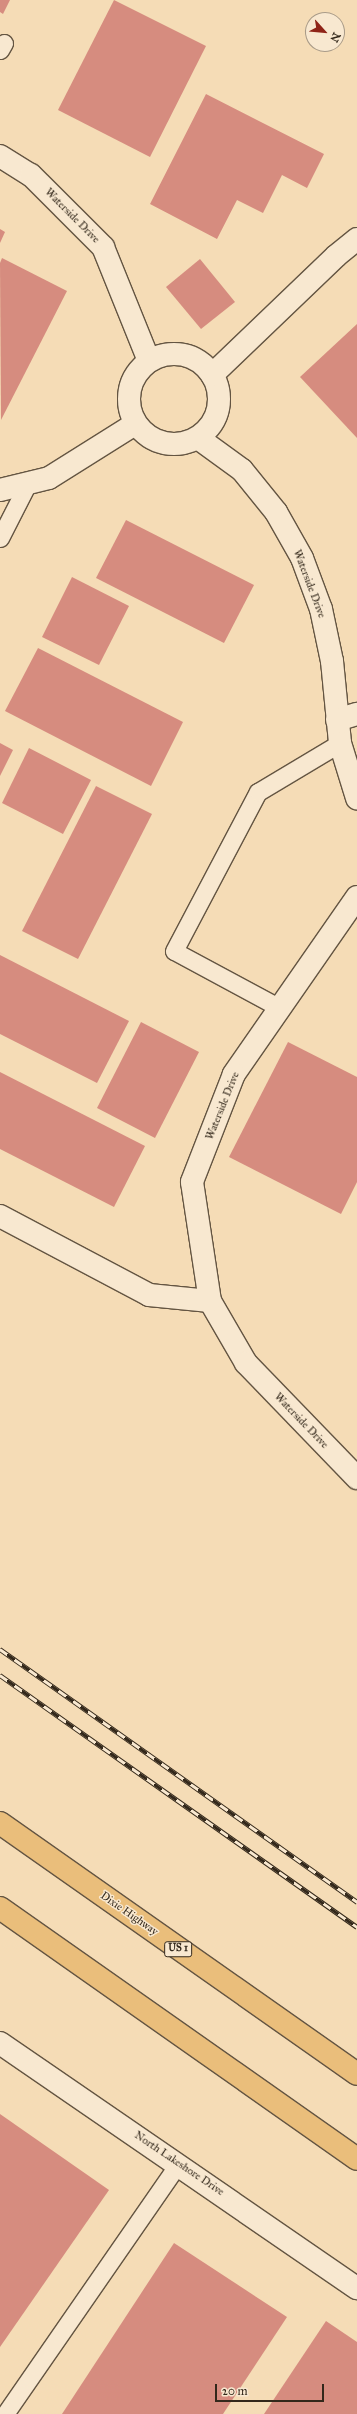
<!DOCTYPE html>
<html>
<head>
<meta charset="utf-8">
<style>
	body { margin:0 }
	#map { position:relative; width:357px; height:2414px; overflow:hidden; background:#f5dcb6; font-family:"IM FELL Great Primer",serif }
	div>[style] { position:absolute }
	.building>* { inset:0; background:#d68c7f }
	.roads { filter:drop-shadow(1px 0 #645542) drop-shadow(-1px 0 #645542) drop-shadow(0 1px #645542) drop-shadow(0 -1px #645542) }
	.service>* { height:17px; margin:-8.5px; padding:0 8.5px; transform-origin:8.5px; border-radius:8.5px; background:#f8e8d0 }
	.minor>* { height:22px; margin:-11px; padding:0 11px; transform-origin:11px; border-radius:11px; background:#f8e8d0 }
	.minor>.ring { margin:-11px; padding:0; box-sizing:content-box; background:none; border:22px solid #f8e8d0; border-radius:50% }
	.primary>* { height:22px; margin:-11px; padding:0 11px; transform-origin:11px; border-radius:11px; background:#eabe7b }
	.rail>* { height:4.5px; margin-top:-2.25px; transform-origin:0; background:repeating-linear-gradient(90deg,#f8e8d0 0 9px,#33281b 0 18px); box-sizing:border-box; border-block:1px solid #33281b }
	span { translate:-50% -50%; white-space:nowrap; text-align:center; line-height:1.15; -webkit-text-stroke:3px #f8e8d0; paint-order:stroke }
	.shield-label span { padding:1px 3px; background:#f8e8d0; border:1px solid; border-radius:3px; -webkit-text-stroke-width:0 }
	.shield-label { font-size:10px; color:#33281b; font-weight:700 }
	.street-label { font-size:11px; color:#33281b }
	.north { position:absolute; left:305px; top:12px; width:40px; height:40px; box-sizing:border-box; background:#f8e8d0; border:1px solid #a99b88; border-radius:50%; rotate:117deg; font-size:11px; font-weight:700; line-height:16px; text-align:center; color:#33281b }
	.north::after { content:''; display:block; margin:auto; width:14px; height:18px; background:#8f2418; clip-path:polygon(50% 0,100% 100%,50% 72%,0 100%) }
	.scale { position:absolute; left:215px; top:2384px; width:109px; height:18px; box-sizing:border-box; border:2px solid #33281b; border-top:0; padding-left:5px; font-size:12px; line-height:14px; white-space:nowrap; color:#33281b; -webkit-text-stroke:3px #f8e8d0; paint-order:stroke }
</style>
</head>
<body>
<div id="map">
	<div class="building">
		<div style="clip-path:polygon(0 0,10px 0,3px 14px,0 12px)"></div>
		<div style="clip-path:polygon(114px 0,206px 46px,150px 157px,58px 110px)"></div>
		<div style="clip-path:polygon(206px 94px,324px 154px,307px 188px,282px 175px,263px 213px,237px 200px,217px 239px,150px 204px)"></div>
		<div style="clip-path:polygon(0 229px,5px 232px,0 243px)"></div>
		<div style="clip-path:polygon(2px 258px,67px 291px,1px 420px,0 263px)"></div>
		<div style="clip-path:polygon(200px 259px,235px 302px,201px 329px,166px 287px)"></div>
		<div style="clip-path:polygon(357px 324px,357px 438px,300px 377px)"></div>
		<div style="clip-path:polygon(126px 520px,254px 585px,224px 643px,96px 578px)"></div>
		<div style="clip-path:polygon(72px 577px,129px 606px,99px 665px,42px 637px)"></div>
		<div style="clip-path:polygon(38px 648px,183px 722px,151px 786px,5px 711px)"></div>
		<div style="clip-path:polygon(0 743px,13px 750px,0 776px)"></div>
		<div style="clip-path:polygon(29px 748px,91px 780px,63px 834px,2px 803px)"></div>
		<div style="clip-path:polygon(96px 786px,152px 814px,78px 959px,22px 931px)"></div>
		<div style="clip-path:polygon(0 955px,129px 1021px,97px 1083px,0 1034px)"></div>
		<div style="clip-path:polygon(141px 1022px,199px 1052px,155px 1138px,97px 1108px)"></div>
		<div style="clip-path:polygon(288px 1042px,357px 1077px,357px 1182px,341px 1214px,229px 1157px)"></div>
		<div style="clip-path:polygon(0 1072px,145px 1146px,114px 1207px,0 1149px)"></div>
		<div style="clip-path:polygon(0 2114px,109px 2190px,0 2347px)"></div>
		<div style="clip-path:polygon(174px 2243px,287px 2317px,223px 2414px,62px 2414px)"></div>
		<div style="clip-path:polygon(326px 2321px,357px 2342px,357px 2414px,264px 2414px)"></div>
	</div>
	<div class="roads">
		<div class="service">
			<div style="left:0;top:50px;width:8px;rotate:-60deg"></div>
			<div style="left:0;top:538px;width:62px;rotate:-63deg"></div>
			<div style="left:280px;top:1008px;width:120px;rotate:-151.7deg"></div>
			<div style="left:174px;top:951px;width:180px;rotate:-62.2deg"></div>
			<div style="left:258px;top:792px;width:96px;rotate:-30.9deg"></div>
			<div style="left:5px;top:2414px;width:305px;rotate:-55.3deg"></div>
		</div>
		<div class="minor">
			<div style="left:0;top:156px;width:36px;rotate:32deg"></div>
			<div style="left:31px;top:175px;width:102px;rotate:45deg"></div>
			<div style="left:103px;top:247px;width:123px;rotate:68deg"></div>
			<div class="ring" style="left:129px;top:354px;width:68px;height:68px"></div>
			<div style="left:212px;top:375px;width:172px;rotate:-43.8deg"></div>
			<div style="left:336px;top:256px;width:27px;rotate:-39deg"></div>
			<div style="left:198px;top:438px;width:54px;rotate:36deg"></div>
			<div style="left:242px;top:470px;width:54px;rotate:51deg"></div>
			<div style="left:276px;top:512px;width:53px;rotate:60.5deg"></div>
			<div style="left:302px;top:558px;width:54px;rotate:69.6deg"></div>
			<div style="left:321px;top:609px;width:53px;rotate:78.1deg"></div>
			<div style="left:332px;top:661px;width:82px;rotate:84.4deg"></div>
			<div style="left:340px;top:743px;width:58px;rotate:72.8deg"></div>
			<div style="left:0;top:490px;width:50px;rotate:-13.8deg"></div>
			<div style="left:49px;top:478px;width:102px;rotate:-32.1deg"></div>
			<div style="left:337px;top:720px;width:21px;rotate:-17deg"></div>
			<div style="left:357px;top:897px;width:216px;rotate:124.8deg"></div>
			<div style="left:234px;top:1074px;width:116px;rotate:111.3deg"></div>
			<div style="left:192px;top:1182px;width:120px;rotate:81.4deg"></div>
			<div style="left:210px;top:1301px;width:72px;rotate:59.9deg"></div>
			<div style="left:246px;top:1363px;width:160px;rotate:46deg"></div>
			<div style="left:0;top:1216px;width:169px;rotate:27.9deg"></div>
			<div style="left:149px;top:1295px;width:61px;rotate:5.6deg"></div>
			<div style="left:0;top:2043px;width:433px;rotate:34.5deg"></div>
		</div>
		<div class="primary">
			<div style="left:0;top:1823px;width:436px;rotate:35.1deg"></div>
			<div style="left:0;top:1908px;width:436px;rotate:35.1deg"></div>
		</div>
	</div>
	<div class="rail">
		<div style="left:0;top:1649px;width:438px;rotate:35.3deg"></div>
		<div style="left:0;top:1675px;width:437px;rotate:35.2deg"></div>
	</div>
	<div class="shield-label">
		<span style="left:178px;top:1949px">US 1</span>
	</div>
	<div class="street-label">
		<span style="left:72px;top:216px;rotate:45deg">Waterside Drive</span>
		<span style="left:309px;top:584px;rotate:69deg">Waterside Drive</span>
		<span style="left:223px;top:1106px;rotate:-68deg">Waterside Drive</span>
		<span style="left:301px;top:1421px;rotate:46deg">Waterside Drive</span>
		<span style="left:129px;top:1914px;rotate:35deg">Dixie Highway</span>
		<span style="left:179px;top:2164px;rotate:34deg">North Lakeshore Drive</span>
	</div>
	<div class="north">N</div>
	<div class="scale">20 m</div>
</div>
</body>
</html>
